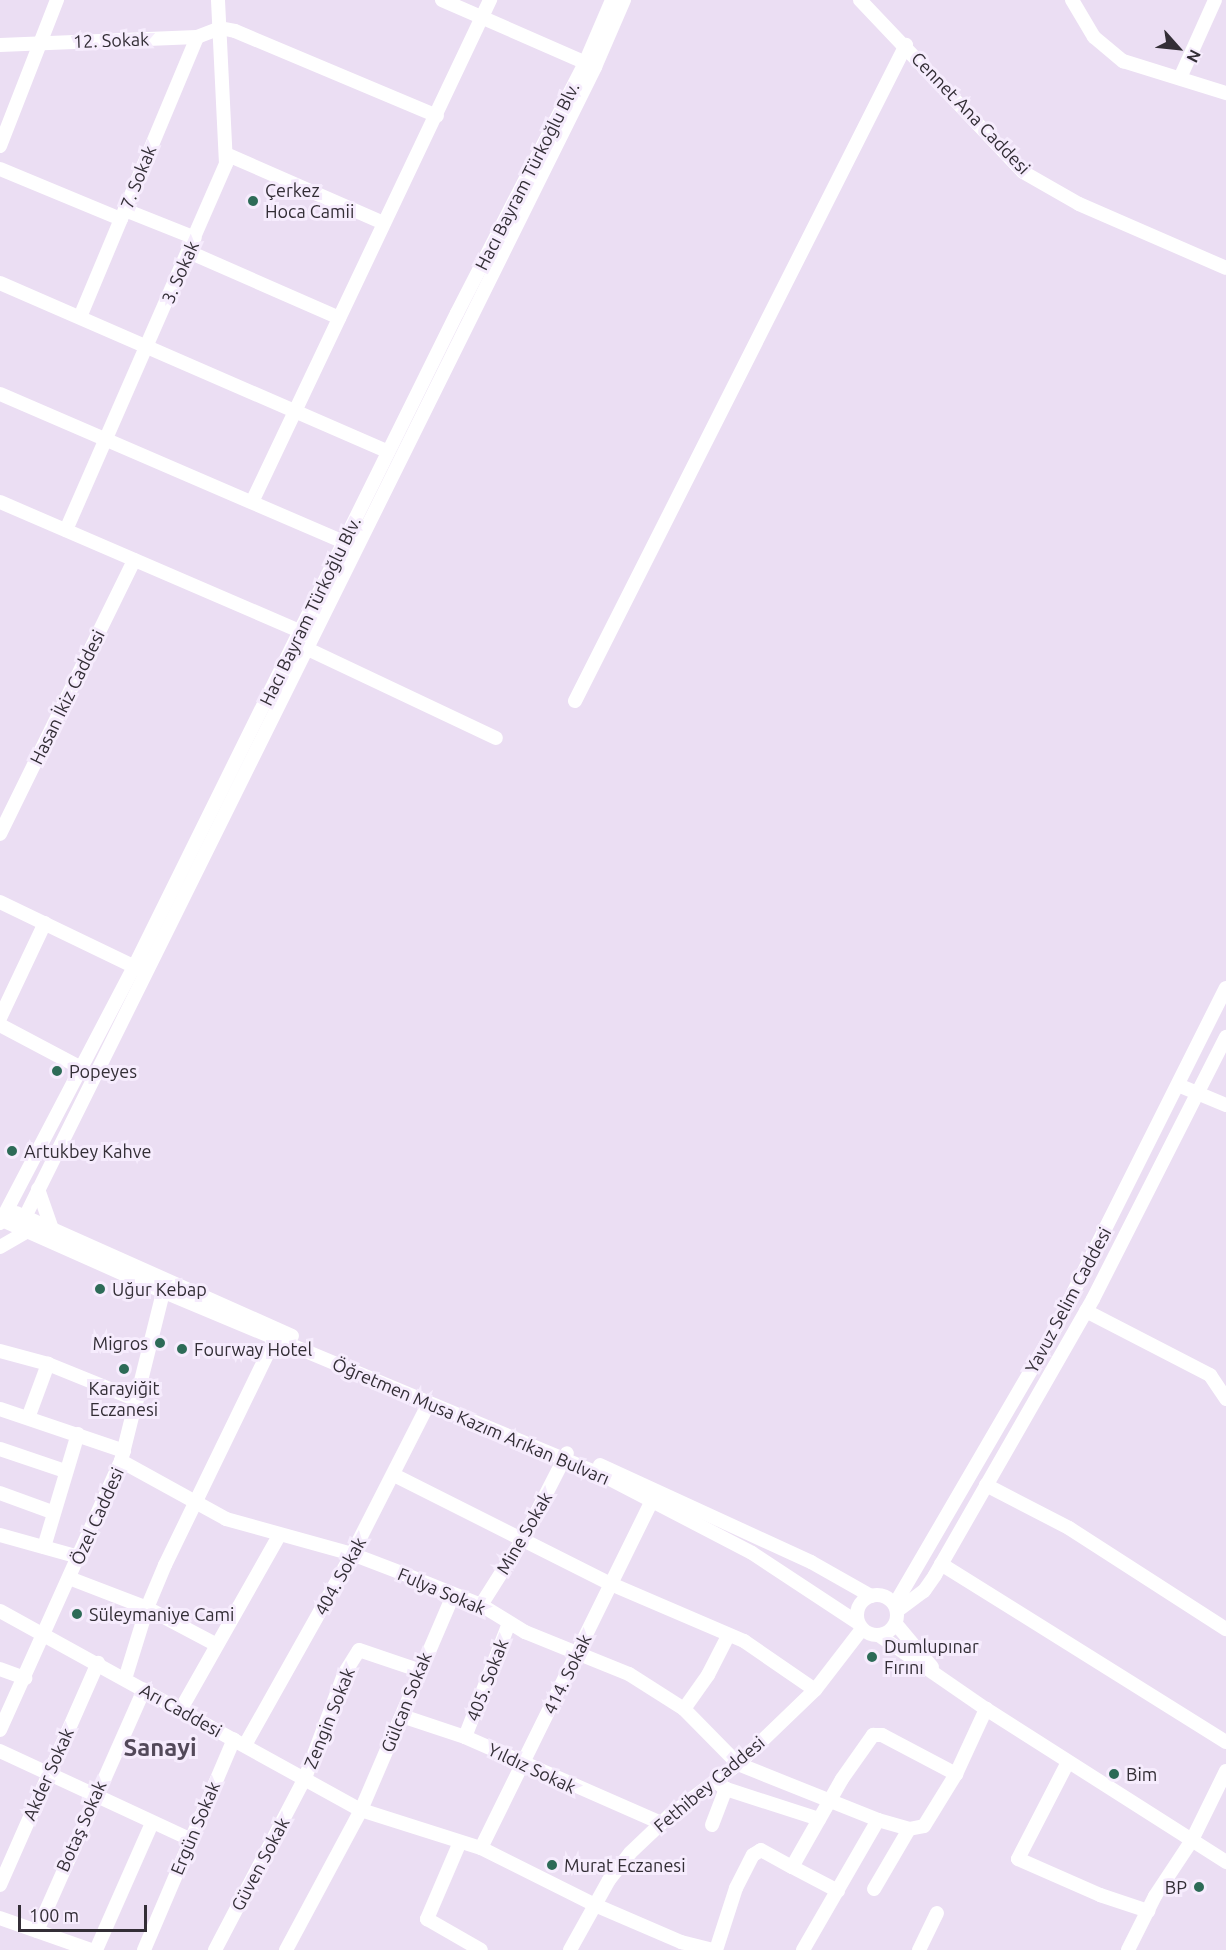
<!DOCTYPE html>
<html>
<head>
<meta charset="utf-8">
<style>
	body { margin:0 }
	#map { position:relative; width:1226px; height:1950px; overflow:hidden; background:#ebdef3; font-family:Ubuntu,sans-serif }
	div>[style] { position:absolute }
	.minor>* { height:14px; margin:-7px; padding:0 7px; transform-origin:7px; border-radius:7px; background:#fff }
	.minor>.ring { margin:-7px; padding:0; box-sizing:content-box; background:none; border:14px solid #fff; border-radius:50% }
	.dots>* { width:16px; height:16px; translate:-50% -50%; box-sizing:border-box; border:3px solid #f6ecfd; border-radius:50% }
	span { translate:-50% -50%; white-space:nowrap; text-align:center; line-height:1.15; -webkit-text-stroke:6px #f6ecfd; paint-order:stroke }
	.street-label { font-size:18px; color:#332e36 }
	.poi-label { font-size:18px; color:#332e36 }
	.left { translate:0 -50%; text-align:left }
	.right { translate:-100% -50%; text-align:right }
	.district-label { font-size:24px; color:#53495a; font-weight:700 }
	.north { position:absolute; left:1148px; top:18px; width:60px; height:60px; -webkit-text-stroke:4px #f6ecfd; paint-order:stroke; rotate:117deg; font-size:16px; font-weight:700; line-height:24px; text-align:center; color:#332e36 }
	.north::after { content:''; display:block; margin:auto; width:21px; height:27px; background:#332e36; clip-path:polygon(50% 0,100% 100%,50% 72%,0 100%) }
	.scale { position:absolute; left:18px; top:1905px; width:129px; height:27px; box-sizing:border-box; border:3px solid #332e36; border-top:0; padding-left:8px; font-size:18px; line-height:21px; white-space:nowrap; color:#332e36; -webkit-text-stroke:4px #f6ecfd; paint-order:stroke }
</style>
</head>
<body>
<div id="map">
	<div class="minor">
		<div style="left:442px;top:0;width:165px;rotate:23.6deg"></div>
		<div style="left:860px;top:0;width:237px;rotate:46.5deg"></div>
		<div style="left:1023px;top:172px;width:64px;rotate:29.7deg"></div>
		<div style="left:1079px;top:204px;width:160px;rotate:23.5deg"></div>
		<div style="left:1072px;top:0;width:43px;rotate:59.3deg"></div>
		<div style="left:1094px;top:37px;width:38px;rotate:40deg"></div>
		<div style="left:1123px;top:61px;width:108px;rotate:17.3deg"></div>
		<div style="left:0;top:45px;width:197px;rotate:-2.3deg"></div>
		<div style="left:197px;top:37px;width:25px;rotate:-21deg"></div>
		<div style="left:220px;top:28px;width:15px;rotate:11deg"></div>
		<div style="left:235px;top:31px;width:219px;rotate:22.8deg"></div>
		<div style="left:1180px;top:78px;width:85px;rotate:-65.8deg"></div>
		<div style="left:0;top:146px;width:157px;rotate:-68.7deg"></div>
		<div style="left:228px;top:155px;width:170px;rotate:23.6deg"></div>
		<div style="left:0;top:169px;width:131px;rotate:22.5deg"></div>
		<div style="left:125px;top:210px;width:75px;rotate:21.8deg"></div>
		<div style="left:189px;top:252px;width:164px;rotate:23.7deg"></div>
		<div style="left:0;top:283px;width:423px;rotate:23.5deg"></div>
		<div style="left:80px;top:317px;width:303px;rotate:-67.3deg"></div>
		<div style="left:0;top:394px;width:374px;rotate:23.3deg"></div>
		<div style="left:0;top:502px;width:327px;rotate:23.3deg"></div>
		<div style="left:252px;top:502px;width:556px;rotate:-64.63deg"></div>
		<div style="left:66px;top:530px;width:399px;rotate:-66.4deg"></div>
		<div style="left:226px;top:164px;width:164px;rotate:-92.8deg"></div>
		<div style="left:297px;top:644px;width:220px;rotate:25.3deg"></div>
		<div style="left:575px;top:701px;width:735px;rotate:-63.23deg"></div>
		<div style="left:0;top:834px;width:305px;rotate:-63.9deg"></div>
		<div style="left:0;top:902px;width:157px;rotate:25.7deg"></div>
		<div style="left:0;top:1018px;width:105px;rotate:-64.7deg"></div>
		<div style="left:0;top:1025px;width:94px;rotate:27.9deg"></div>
		<div style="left:1178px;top:1085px;width:52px;rotate:22.6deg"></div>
		<div style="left:38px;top:1189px;width:42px;rotate:70.7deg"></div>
		<div style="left:16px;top:1213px;width:302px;rotate:24deg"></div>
		<div style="left:25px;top:1217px;width:1284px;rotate:-63.63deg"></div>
		<div style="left:595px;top:67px;width:73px;rotate:-66.6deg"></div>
		<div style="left:0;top:1219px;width:177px;rotate:24deg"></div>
		<div style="left:162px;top:1291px;width:484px;rotate:22.7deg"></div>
		<div style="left:608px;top:1478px;width:162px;rotate:27.5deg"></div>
		<div style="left:752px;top:1553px;width:127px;rotate:33.4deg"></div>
		<div style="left:0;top:1223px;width:289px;rotate:-62.4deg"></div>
		<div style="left:134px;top:967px;width:729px;rotate:-63.72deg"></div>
		<div style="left:457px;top:313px;width:281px;rotate:-62.9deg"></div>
		<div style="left:585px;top:63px;width:69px;rotate:-66.8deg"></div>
		<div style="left:0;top:1247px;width:32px;rotate:-30deg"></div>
		<div style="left:1086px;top:1311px;width:140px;rotate:27.3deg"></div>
		<div style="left:1210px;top:1375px;width:29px;rotate:56deg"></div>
		<div style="left:0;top:1351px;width:50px;rotate:15.2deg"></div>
		<div style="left:48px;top:1364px;width:96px;rotate:22deg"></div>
		<div style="left:0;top:1409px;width:131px;rotate:18.7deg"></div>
		<div style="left:28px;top:1418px;width:58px;rotate:-69.7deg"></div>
		<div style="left:0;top:1449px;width:69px;rotate:18.7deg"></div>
		<div style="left:121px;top:1461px;width:120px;rotate:28.9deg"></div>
		<div style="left:226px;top:1519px;width:131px;rotate:15.5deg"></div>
		<div style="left:352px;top:1554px;width:56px;rotate:21deg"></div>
		<div style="left:404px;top:1574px;width:83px;rotate:21.9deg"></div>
		<div style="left:481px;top:1605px;width:52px;rotate:31.5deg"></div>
		<div style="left:525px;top:1632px;width:112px;rotate:22deg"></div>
		<div style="left:629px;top:1674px;width:65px;rotate:32.5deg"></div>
		<div style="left:684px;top:1709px;width:77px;rotate:45.5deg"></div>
		<div style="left:738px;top:1764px;width:151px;rotate:21.8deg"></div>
		<div style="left:878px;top:1820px;width:32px;rotate:16deg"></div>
		<div style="left:909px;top:1829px;width:15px;rotate:-11deg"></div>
		<div style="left:924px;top:1826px;width:61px;rotate:-58.4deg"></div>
		<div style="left:956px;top:1774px;width:72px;rotate:-65.2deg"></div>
		<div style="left:600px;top:1465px;width:232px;rotate:24.7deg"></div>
		<div style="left:811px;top:1562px;width:69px;rotate:29.5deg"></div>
		<div style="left:394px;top:1475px;width:243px;rotate:26.7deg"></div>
		<div style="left:611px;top:1584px;width:145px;rotate:23.2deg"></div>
		<div style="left:744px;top:1641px;width:86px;rotate:34.6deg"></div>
		<div style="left:986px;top:1485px;width:93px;rotate:27.4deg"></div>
		<div style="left:1069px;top:1528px;width:187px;rotate:32.8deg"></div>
		<div style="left:0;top:1493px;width:55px;rotate:20.1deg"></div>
		<div style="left:0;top:1535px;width:82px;rotate:15.6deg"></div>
		<div style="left:44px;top:1547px;width:118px;rotate:-73.3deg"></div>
		<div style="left:941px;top:1564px;width:336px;rotate:32deg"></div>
		<div style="left:69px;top:1578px;width:84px;rotate:21deg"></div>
		<div style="left:147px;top:1608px;width:77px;rotate:27.9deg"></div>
		<div class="ring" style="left:857px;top:1595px;width:26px;height:26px"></div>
		<div style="left:895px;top:1604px;width:320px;rotate:-59.8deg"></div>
		<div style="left:1056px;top:1327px;width:379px;rotate:-63.4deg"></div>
		<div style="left:481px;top:1605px;width:80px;rotate:-57.7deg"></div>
		<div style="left:524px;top:1537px;width:94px;rotate:-62.9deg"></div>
		<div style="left:0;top:1611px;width:412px;rotate:28.9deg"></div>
		<div style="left:361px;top:1810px;width:126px;rotate:17.6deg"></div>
		<div style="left:481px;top:1848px;width:127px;rotate:26.6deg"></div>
		<div style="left:595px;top:1905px;width:94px;rotate:23.3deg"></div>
		<div style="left:681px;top:1942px;width:33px;rotate:14deg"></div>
		<div style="left:897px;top:1611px;width:34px;rotate:-37deg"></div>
		<div style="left:924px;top:1591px;width:19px;rotate:-55deg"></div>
		<div style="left:935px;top:1575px;width:318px;rotate:-60.2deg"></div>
		<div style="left:1093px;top:1299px;width:294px;rotate:-63.1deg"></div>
		<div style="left:896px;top:1624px;width:56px;rotate:50.1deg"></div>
		<div style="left:880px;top:1636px;width:129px;rotate:34.6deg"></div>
		<div style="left:986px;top:1709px;width:285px;rotate:32.5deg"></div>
		<div style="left:0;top:1669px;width:27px;rotate:20deg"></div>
		<div style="left:125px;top:1679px;width:74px;rotate:-72.8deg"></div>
		<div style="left:147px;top:1608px;width:47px;rotate:-67.3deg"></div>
		<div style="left:165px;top:1565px;width:252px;rotate:-64.1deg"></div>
		<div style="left:181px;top:1709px;width:199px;rotate:-60.5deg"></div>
		<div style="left:684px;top:1709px;width:42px;rotate:-54.8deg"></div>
		<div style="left:708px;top:1675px;width:44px;rotate:-62.9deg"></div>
		<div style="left:402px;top:1716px;width:66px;rotate:18.4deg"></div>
		<div style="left:465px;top:1737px;width:214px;rotate:23.7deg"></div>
		<div style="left:0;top:1730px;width:295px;rotate:-65.8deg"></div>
		<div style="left:121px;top:1461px;width:182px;rotate:-76deg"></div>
		<div style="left:465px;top:1737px;width:122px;rotate:-68.9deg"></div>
		<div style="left:245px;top:1745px;width:219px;rotate:-60.7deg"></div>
		<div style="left:352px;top:1554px;width:169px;rotate:-63deg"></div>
		<div style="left:0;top:1751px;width:209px;rotate:24.9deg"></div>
		<div style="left:1068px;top:1762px;width:109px;rotate:117.3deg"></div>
		<div style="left:1018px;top:1859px;width:90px;rotate:23.7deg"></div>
		<div style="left:1100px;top:1895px;width:51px;rotate:18.4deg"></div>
		<div style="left:715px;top:1781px;width:14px;rotate:36deg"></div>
		<div style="left:726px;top:1789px;width:98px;rotate:17.9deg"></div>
		<div style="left:712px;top:1825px;width:39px;rotate:-69deg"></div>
		<div style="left:460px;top:1842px;width:84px;rotate:113.2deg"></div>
		<div style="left:427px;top:1919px;width:62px;rotate:29.9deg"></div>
		<div style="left:481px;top:1848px;width:388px;rotate:-63.8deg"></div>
		<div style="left:0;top:1885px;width:243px;rotate:-66.2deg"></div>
		<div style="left:874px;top:1889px;width:69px;rotate:-59.7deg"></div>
		<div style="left:838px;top:1891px;width:52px;rotate:-152.4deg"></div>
		<div style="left:792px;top:1867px;width:101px;rotate:-60.4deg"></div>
		<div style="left:842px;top:1779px;width:54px;rotate:-54.8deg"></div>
		<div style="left:873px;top:1735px;width:9px"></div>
		<div style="left:882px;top:1735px;width:84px;rotate:27.8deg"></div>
		<div style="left:0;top:1918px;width:96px;rotate:19.4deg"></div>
		<div style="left:37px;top:1931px;width:264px;rotate:-66.1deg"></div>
		<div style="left:96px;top:1950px;width:139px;rotate:-66.2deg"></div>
		<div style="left:144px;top:1950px;width:229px;rotate:-66.9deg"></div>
		<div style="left:215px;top:1950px;width:194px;rotate:-62.4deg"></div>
		<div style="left:305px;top:1778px;width:111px;rotate:-69.4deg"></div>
		<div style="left:344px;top:1674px;width:28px;rotate:-58deg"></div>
		<div style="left:359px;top:1650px;width:62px;rotate:18.7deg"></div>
		<div style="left:286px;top:1950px;width:159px;rotate:-61.8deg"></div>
		<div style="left:361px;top:1810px;width:234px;rotate:-66.8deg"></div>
		<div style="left:570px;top:1950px;width:80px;rotate:-60.9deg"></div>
		<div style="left:609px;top:1880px;width:34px;rotate:-52deg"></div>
		<div style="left:630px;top:1853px;width:55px;rotate:-43.5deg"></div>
		<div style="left:670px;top:1815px;width:85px;rotate:-36.9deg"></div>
		<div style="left:738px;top:1764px;width:107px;rotate:-43.9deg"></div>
		<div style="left:815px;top:1690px;width:77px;rotate:-52.4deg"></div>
		<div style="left:716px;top:1950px;width:65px;rotate:-72.1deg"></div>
		<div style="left:736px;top:1888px;width:37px;rotate:-63deg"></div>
		<div style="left:753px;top:1855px;width:9px;rotate:-32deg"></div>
		<div style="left:761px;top:1850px;width:35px;rotate:29deg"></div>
		<div style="left:803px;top:1950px;width:150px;rotate:-60deg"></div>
		<div style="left:919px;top:1950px;width:41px;rotate:-64.1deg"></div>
		<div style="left:1128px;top:1950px;width:60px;rotate:-63.4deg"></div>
		<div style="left:1155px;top:1896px;width:67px;rotate:-56.5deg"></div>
		<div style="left:1192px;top:1840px;width:77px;rotate:-63.8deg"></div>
	</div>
	<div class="dots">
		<div style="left:253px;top:201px;background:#2d6b57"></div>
		<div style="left:57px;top:1071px;background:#2d6b57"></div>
		<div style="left:12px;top:1151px;background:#2d6b57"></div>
		<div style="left:100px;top:1289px;background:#2d6b57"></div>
		<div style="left:160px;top:1343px;background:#2d6b57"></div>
		<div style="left:182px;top:1349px;background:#2d6b57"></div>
		<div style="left:124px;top:1369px;background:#2d6b57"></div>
		<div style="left:77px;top:1614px;background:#2d6b57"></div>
		<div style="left:872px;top:1657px;background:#2d6b57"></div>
		<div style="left:1114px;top:1774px;background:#2d6b57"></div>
		<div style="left:552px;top:1865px;background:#2d6b57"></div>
		<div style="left:1199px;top:1887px;background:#2d6b57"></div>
	</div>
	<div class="street-label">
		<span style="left:111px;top:40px;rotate:-2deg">12. Sokak</span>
		<span style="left:971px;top:113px;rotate:46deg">Cennet Ana Caddesi</span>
		<span style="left:527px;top:176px;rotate:-63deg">Hacı Bayram Türkoğlu Blv.</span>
		<span style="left:138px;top:177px;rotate:-68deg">7. Sokak</span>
		<span style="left:180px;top:272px;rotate:-66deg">3. Sokak</span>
		<span style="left:310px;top:611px;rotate:-64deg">Hacı Bayram Türkoğlu Blv.</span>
		<span style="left:67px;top:697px;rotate:-64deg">Hasan İkiz Caddesi</span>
		<span style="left:1068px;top:1300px;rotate:-62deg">Yavuz Selim Caddesi</span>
		<span style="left:471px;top:1421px;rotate:23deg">Öğretmen Musa Kazım Arıkan Bulvarı</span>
		<span style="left:97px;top:1516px;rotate:-66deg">Özel Caddesi</span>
		<span style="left:524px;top:1533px;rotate:-60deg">Mine Sokak</span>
		<span style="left:340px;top:1576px;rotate:-61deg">404. Sokak</span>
		<span style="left:442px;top:1591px;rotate:23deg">Fulya Sokak</span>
		<span style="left:567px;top:1674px;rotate:-64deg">414. Sokak</span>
		<span style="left:487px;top:1680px;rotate:-69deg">405. Sokak</span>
		<span style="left:406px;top:1702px;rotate:-68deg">Gülcan Sokak</span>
		<span style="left:181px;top:1710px;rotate:29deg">Arı Caddesi</span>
		<span style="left:329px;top:1718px;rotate:-68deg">Zengin Sokak</span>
		<span style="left:532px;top:1768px;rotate:25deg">Yıldız Sokak</span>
		<span style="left:48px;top:1774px;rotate:-66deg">Akder Sokak</span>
		<span style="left:709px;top:1784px;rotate:-40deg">Fethibey Caddesi</span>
		<span style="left:81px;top:1826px;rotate:-66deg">Botaş Sokak</span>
		<span style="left:195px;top:1828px;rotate:-67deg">Ergün Sokak</span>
		<span style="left:260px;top:1864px;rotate:-62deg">Güven Sokak</span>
	</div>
	<div class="poi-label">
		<span class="left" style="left:265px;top:201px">Çerkez<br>Hoca Camii</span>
		<span class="left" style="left:69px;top:1071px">Popeyes</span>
		<span class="left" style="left:24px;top:1151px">Artukbey Kahve</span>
		<span class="left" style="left:112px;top:1289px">Uğur Kebap</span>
		<span class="right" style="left:148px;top:1343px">Migros</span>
		<span class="left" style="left:194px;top:1349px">Fourway Hotel</span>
		<span style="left:124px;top:1399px">Karayiğit<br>Eczanesi</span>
		<span class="left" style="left:89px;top:1614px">Süleymaniye Cami</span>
		<span class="left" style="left:884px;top:1657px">Dumlupınar<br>Fırını</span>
		<span class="left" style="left:1126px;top:1774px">Bim</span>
		<span class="left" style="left:564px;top:1865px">Murat Eczanesi</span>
		<span class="right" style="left:1187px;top:1887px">BP</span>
	</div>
	<div class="district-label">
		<span style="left:160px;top:1748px">Sanayi</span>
	</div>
	<div class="north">N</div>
	<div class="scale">100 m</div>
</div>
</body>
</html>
